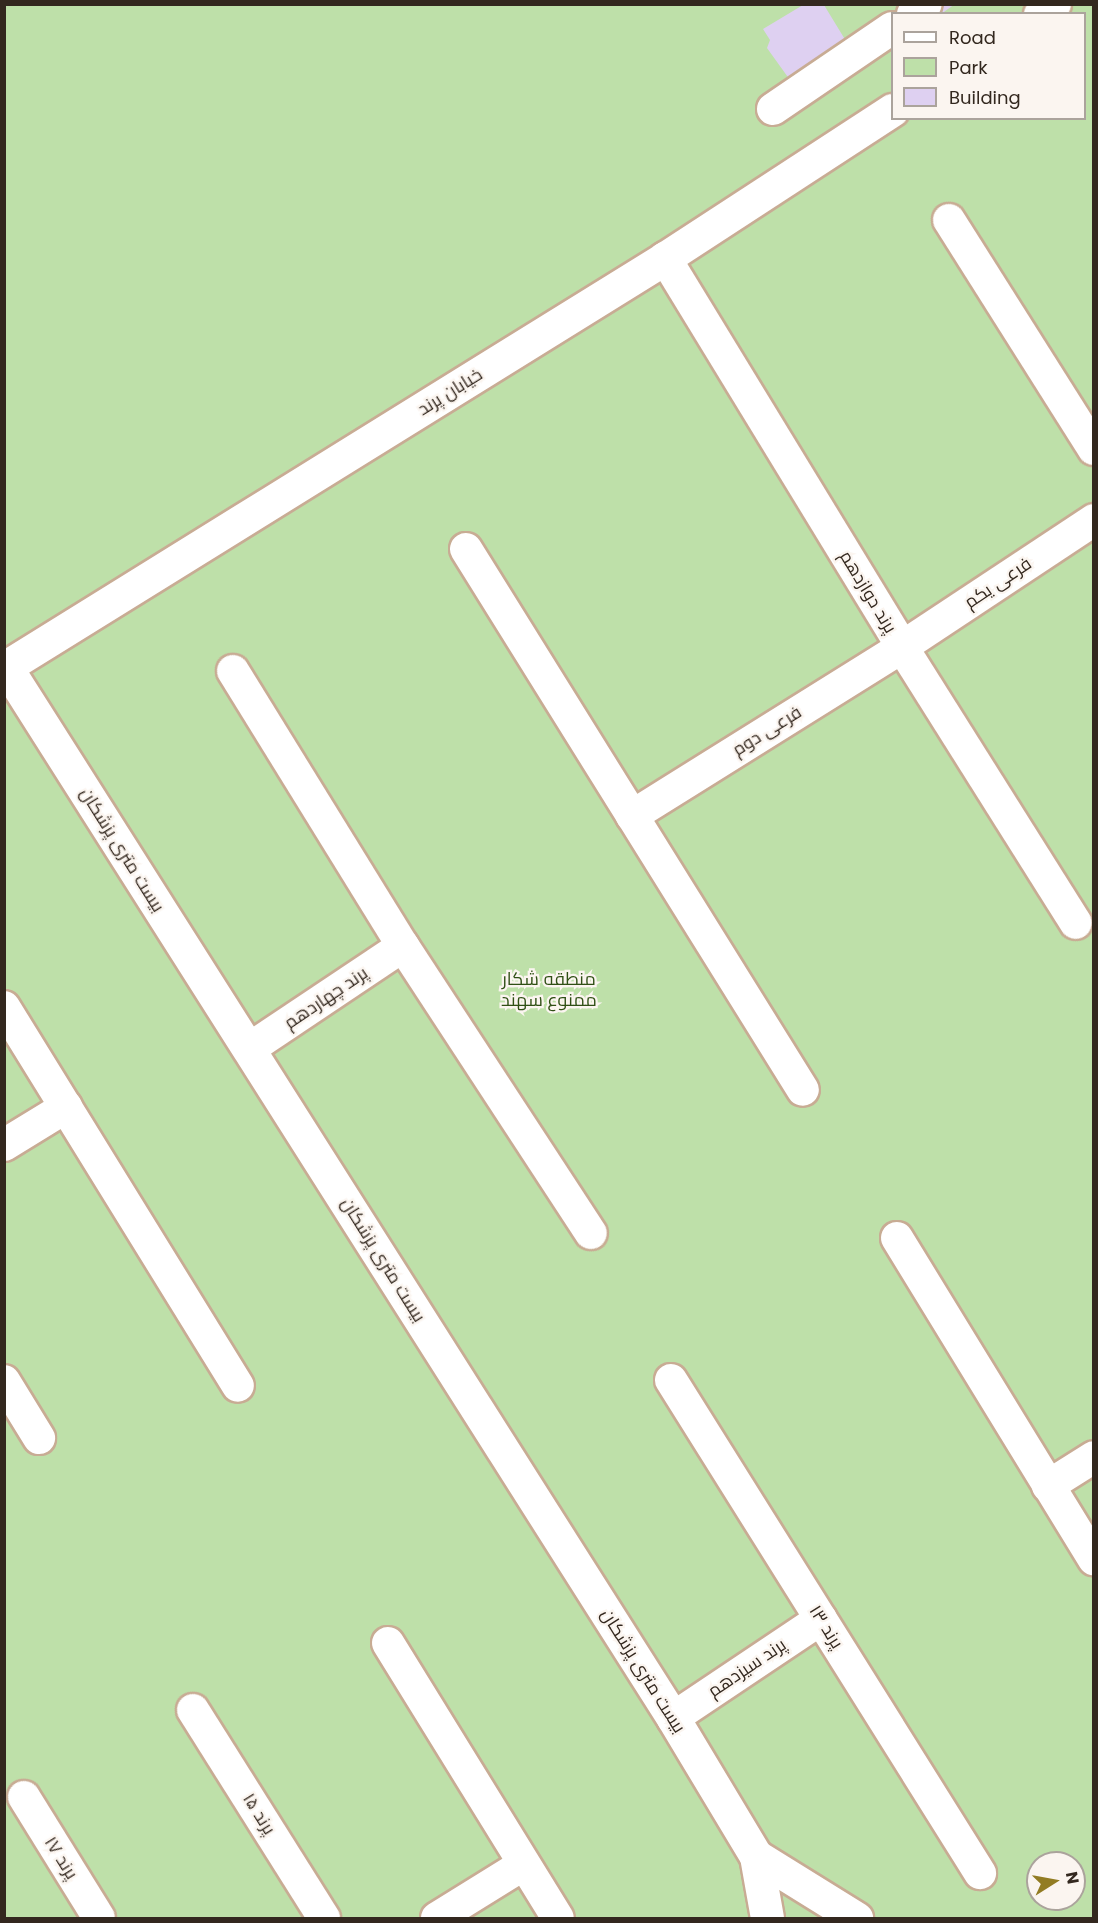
<!DOCTYPE html>
<html>
<head>
<meta charset="utf-8">
<style>
	body { margin:0 }
	#map { position:relative; width:1098px; height:1923px; overflow:hidden; background:#fbf5f0; font-family:Poppins,Cairo,sans-serif }
	div>[style] { position:absolute }
	.green>* { inset:0; background:#bee0a9 }
	.building>* { inset:0; background:#ded0f1 }
	.roads { filter:drop-shadow(2px 0 #c8ac94) drop-shadow(-2px 0 #c8ac94) drop-shadow(0 2px #c8ac94) drop-shadow(0 -2px #c8ac94) }
	.minor>* { height:32px; margin:-16px; padding:0 16px; transform-origin:16px; border-radius:16px; background:#fff }
	.tertiary>* { height:33px; margin:-16.5px; padding:0 16.5px; transform-origin:16.5px; border-radius:16.5px; background:#fff }
	span { translate:-50% -50%; white-space:nowrap; text-align:center; line-height:1.15; -webkit-text-stroke:4.5px #fbf5f0; paint-order:stroke }
	.street-label { font-size:18px; color:#33281f }
	.park-label { font-size:18px; color:#305015 }
	.frame { position:absolute; inset:0; border:6px solid #33281f; pointer-events:none }
	.legend { position:absolute; left:891px; top:12px; width:195px; height:108px; box-sizing:border-box; background:#fbf5f0; border:2px solid #aba39c; margin:0; padding:8px 10px; list-style:none; font-size:18px; color:#33281f }
	.legend li { display:flex; align-items:center; gap:12px; height:30px }
	.legend b { width:30px; border:2px solid #aba39c }
	.north { position:absolute; left:1026px; top:1851px; width:60px; height:60px; box-sizing:border-box; background:#fbf5f0; border:2px solid #aba39c; border-radius:50%; rotate:79deg; font-size:16px; font-weight:700; line-height:24px; text-align:center; color:#33281f }
	.north::after { content:''; display:block; margin:auto; width:21px; height:27px; background:#927c23; clip-path:polygon(50% 0,100% 100%,50% 72%,0 100%) }
</style>
</head>
<body>
<div id="map">
	<div class="green">
		<div style="clip-path:polygon(evenodd,5px 5px,1093px 5px,1093px 1918px,5px 1918px,5px 5px,892px 14px,1084px 14px,1084px 118px,892px 118px,892px 14px,5px 5px,1038px 1863px,1074px 1863px,1074px 1899px,1038px 1899px,1038px 1863px)"></div>
	</div>
	<div class="building">
		<div style="clip-path:polygon(903px 4px,955px 4px,941px 14px,921px 14px)"></div>
		<div style="clip-path:polygon(803px 5px,824px 5px,860px 64px,795px 87px,767px 48px,770px 40px,763px 29px)"></div>
	</div>
	<div class="roads">
		<div class="minor">
			<div style="left:913px;top:14px;width:16px;rotate:-38deg"></div>
			<div style="left:773px;top:109px;width:144px;rotate:-34.2deg"></div>
			<div style="left:949px;top:220px;width:271px;rotate:57.7deg"></div>
			<div style="left:665px;top:258px;width:456px;rotate:58.6deg"></div>
			<div style="left:902px;top:647px;width:326px;rotate:57.8deg"></div>
			<div style="left:466px;top:549px;width:637px;rotate:58.08deg"></div>
			<div style="left:233px;top:671px;width:323px;rotate:58.3deg"></div>
			<div style="left:403px;top:946px;width:343px;rotate:56.8deg"></div>
			<div style="left:632px;top:816px;width:319px;rotate:-32deg"></div>
			<div style="left:902px;top:647px;width:230px;rotate:-33.5deg"></div>
			<div style="left:4px;top:1007px;width:445px;rotate:58.3deg"></div>
			<div style="left:249px;top:1049px;width:185px;rotate:-33.8deg"></div>
			<div style="left:4px;top:1145px;width:73px;rotate:-31.5deg"></div>
			<div style="left:897px;top:1238px;width:377px;rotate:58.5deg"></div>
			<div style="left:671px;top:1380px;width:582px;rotate:57.92deg"></div>
			<div style="left:4px;top:1381px;width:67px;rotate:58.4deg"></div>
			<div style="left:1048px;top:1486px;width:54px;rotate:-32.2deg"></div>
			<div style="left:388px;top:1643px;width:323px;rotate:58.3deg"></div>
			<div style="left:193px;top:1710px;width:246px;rotate:57.8deg"></div>
			<div style="left:673px;top:1718px;width:178px;rotate:-33.8deg"></div>
			<div style="left:24px;top:1797px;width:142px;rotate:58.2deg"></div>
			<div style="left:437px;top:1918px;width:102px;rotate:-31.8deg"></div>
		</div>
		<div class="tertiary">
			<div style="left:1040px;top:14px;width:17px;rotate:-36deg"></div>
			<div style="left:6px;top:667px;width:1245px;rotate:57.6deg"></div>
			<div style="left:673px;top:1718px;width:161px;rotate:59deg"></div>
			<div style="left:756px;top:1856px;width:63px;rotate:79.9deg"></div>
			<div style="left:4px;top:668px;width:778px;rotate:-31.81deg"></div>
			<div style="left:665px;top:258px;width:271px;rotate:-33.1deg"></div>
			<div style="left:756px;top:1856px;width:118px;rotate:31.8deg"></div>
		</div>
	</div>
	<div class="street-label">
		<span style="left:450px;top:392px;rotate:-32deg">خیابان پرند</span>
		<span style="left:998px;top:583px;rotate:-34deg">فرعی یکم</span>
		<span style="left:868px;top:592px;rotate:59deg">پرند دوازدهم</span>
		<span style="left:767px;top:731px;rotate:-32deg">فرعی دوم</span>
		<span style="left:122px;top:850px;rotate:58deg">بیست متری پزشکان</span>
		<span style="left:326px;top:998px;rotate:-34deg">پرند چهاردهم</span>
		<span style="left:383px;top:1260px;rotate:58deg">بیست متری پزشکان</span>
		<span style="left:826px;top:1627px;rotate:58deg">پرند ۱۳</span>
		<span style="left:747px;top:1668px;rotate:-34deg">پرند سیزدهم</span>
		<span style="left:643px;top:1671px;rotate:58deg">بیست متری پزشکان</span>
		<span style="left:259px;top:1814px;rotate:58deg">پرند ۱۵</span>
		<span style="left:61px;top:1858px;rotate:58deg">پرند ۱۷</span>
	</div>
	<div class="park-label">
		<span style="left:549px;top:990px">منطقه شکار<br>ممنوع سهند</span>
	</div>
	<div class="frame"></div>
	<ul class="legend">
	<li><b style="height:8px;background:#fff"></b>Road</li>
	<li><b style="height:16px;background:#bee0a9"></b>Park</li>
	<li><b style="height:16px;background:#ded0f1"></b>Building</li>
	</ul>
	<div class="north">N</div>
</div>
</body>
</html>
